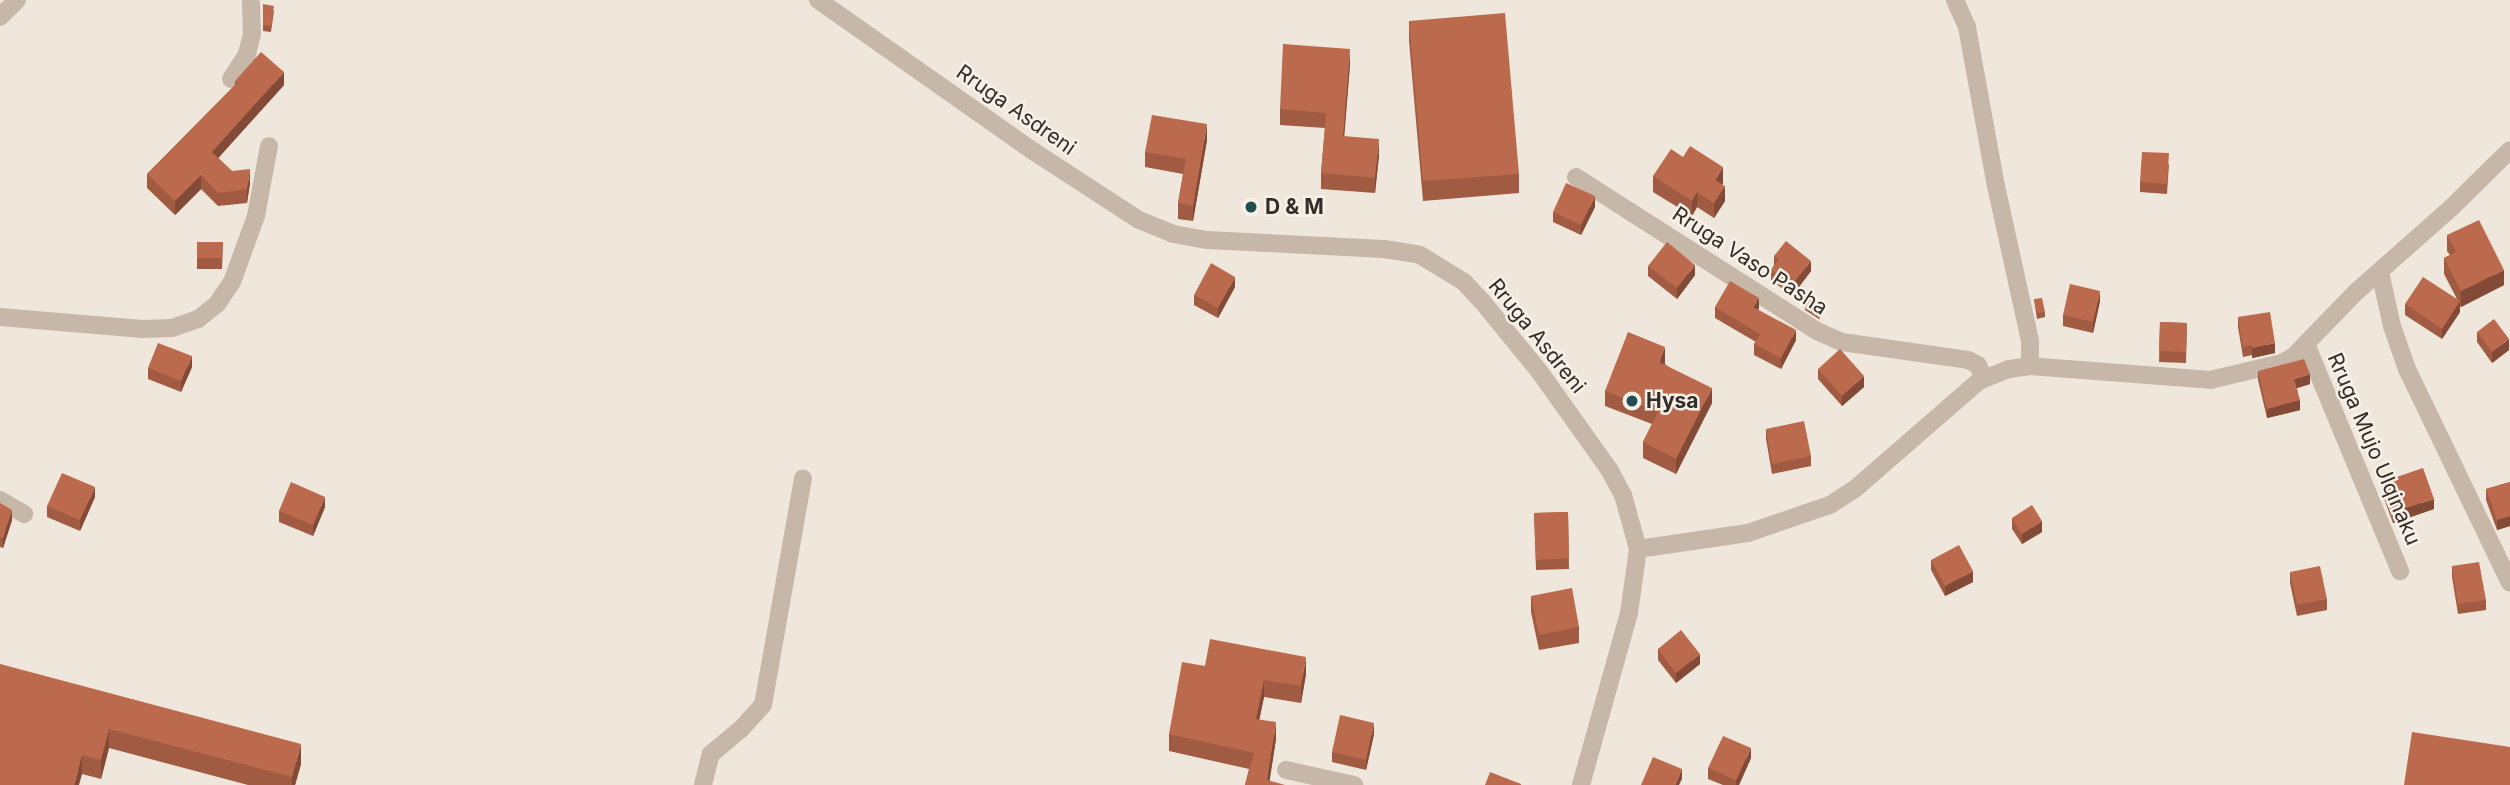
<!DOCTYPE html>
<html>
<head>
<meta charset="utf-8">
<style>
	body { margin:0 }
	#map { position:relative; width:2510px; height:785px; overflow:hidden; background:#f0e7dc; font-family:Inter,sans-serif }
	div>[style] { position:absolute }
	.minor>* { height:18px; margin:-9px; padding:0 9px; transform-origin:9px; border-radius:9px; background:#c7b7a9 }
	.wall>* { inset:0; background:#a15b43 }
	.shaded-wall>* { inset:0; background:#834a37 }
	.building>* { inset:0; background:#bb6a4e }
	.dots>* { width:19px; height:19px; translate:-50% -50%; box-sizing:border-box; border:4px solid #f8f1e8; border-radius:50% }
	span { translate:-50% -50%; white-space:nowrap; text-align:center; line-height:1.15; -webkit-text-stroke:5px #f8f1e8; paint-order:stroke }
	.street-label { font-size:21px; color:#342c28 }
	.poi-label { font-size:21px; color:#342c28; font-weight:700 }
	.left { translate:0 -50%; text-align:left }
</style>
</head>
<body>
<div id="map">
	<div class="minor">
		<div style="left:818px;top:0;width:263px;rotate:35.1deg"></div>
		<div style="left:1033px;top:151px;width:126px;rotate:33.1deg"></div>
		<div style="left:1139px;top:220px;width:37px;rotate:22deg"></div>
		<div style="left:1173px;top:234px;width:35px;rotate:10deg"></div>
		<div style="left:1207px;top:240px;width:177px;rotate:2.9deg"></div>
		<div style="left:1384px;top:249px;width:36px;rotate:9deg"></div>
		<div style="left:1420px;top:255px;width:52px;rotate:31.5deg"></div>
		<div style="left:1464px;top:282px;width:25px;rotate:47deg"></div>
		<div style="left:1481px;top:300px;width:92px;rotate:50.8deg"></div>
		<div style="left:1539px;top:371px;width:120px;rotate:54.5deg"></div>
		<div style="left:1609px;top:469px;width:30px;rotate:62deg"></div>
		<div style="left:1623px;top:495px;width:56px;rotate:74.5deg"></div>
		<div style="left:1638px;top:549px;width:65px;rotate:98deg"></div>
		<div style="left:1629px;top:613px;width:179px;rotate:105.6deg"></div>
		<div style="left:1955px;top:0;width:30px;rotate:66deg"></div>
		<div style="left:1967px;top:27px;width:162px;rotate:79.7deg"></div>
		<div style="left:1996px;top:186px;width:159px;rotate:77.6deg"></div>
		<div style="left:2030px;top:341px;width:25px;rotate:90deg"></div>
		<div style="left:0;top:17px;width:24px;rotate:-45deg"></div>
		<div style="left:231px;top:79px;width:30px;rotate:-57deg"></div>
		<div style="left:247px;top:54px;width:21px;rotate:-76deg"></div>
		<div style="left:252px;top:34px;width:34px;rotate:-92deg"></div>
		<div style="left:1576px;top:177px;width:286px;rotate:32.6deg"></div>
		<div style="left:1817px;top:331px;width:27px;rotate:24deg"></div>
		<div style="left:1842px;top:342px;width:127px;rotate:8.1deg"></div>
		<div style="left:1968px;top:360px;width:11px;rotate:27deg"></div>
		<div style="left:1978px;top:365px;width:15px;rotate:67deg"></div>
		<div style="left:2380px;top:272px;width:55px;rotate:77.5deg"></div>
		<div style="left:2392px;top:326px;width:46px;rotate:70.8deg"></div>
		<div style="left:2407px;top:369px;width:237px;rotate:64.3deg"></div>
		<div style="left:0;top:317px;width:143px;rotate:4.8deg"></div>
		<div style="left:142px;top:329px;width:30px;rotate:-2deg"></div>
		<div style="left:172px;top:328px;width:28px;rotate:-19deg"></div>
		<div style="left:198px;top:319px;width:24px;rotate:-38deg"></div>
		<div style="left:217px;top:304px;width:27px;rotate:-56deg"></div>
		<div style="left:232px;top:282px;width:70px;rotate:-70deg"></div>
		<div style="left:256px;top:216px;width:71px;rotate:-79.5deg"></div>
		<div style="left:2306px;top:344px;width:246px;rotate:67.5deg"></div>
		<div style="left:0;top:500px;width:28px;rotate:30deg"></div>
		<div style="left:1638px;top:549px;width:111px;rotate:-8.3deg"></div>
		<div style="left:1748px;top:533px;width:87px;rotate:-18.9deg"></div>
		<div style="left:1830px;top:505px;width:31px;rotate:-33deg"></div>
		<div style="left:1856px;top:488px;width:163px;rotate:-41deg"></div>
		<div style="left:1979px;top:381px;width:32px;rotate:-22deg"></div>
		<div style="left:2009px;top:369px;width:21px;rotate:-8deg"></div>
		<div style="left:2030px;top:366px;width:181px;rotate:4.4deg"></div>
		<div style="left:2210px;top:380px;width:74px;rotate:-13.3deg"></div>
		<div style="left:2282px;top:363px;width:14px;rotate:-30deg"></div>
		<div style="left:2294px;top:356px;width:89px;rotate:-45.9deg"></div>
		<div style="left:2356px;top:292px;width:128px;rotate:-41.5deg"></div>
		<div style="left:2452px;top:207px;width:81px;rotate:-44.5deg"></div>
		<div style="left:1286px;top:770px;width:70px;rotate:12.4deg"></div>
		<div style="left:703px;top:785px;width:32px;rotate:-76deg"></div>
		<div style="left:711px;top:754px;width:40px;rotate:-40deg"></div>
		<div style="left:742px;top:728px;width:31px;rotate:-48deg"></div>
		<div style="left:763px;top:705px;width:230px;rotate:-80deg"></div>
	</div>
	<div class="wall">
		<div style="clip-path:polygon(263px 4px,274px 11px,271px 32px,263px 31px)"></div>
		<div style="clip-path:polygon(1409px 21px,1519px 174px,1519px 193px,1423px 201px,1409px 41px)"></div>
		<div style="clip-path:polygon(1350px 64px,1344px 136px,1379px 155px,1375px 193px,1321px 189px,1321px 173px,1325px 128px,1280px 125px,1280px 109px)"></div>
		<div style="clip-path:polygon(235px 81px,284px 85px,218px 158px,232px 171px,250px 183px,247px 203px,218px 206px,201px 189px,175px 215px,147px 188px,147px 174px,235px 85px)"></div>
		<div style="clip-path:polygon(1207px 140px,1193px 221px,1178px 219px,1178px 203px,1183px 174px,1145px 167px,1145px 152px)"></div>
		<div style="clip-path:polygon(2169px 164px,2167px 194px,2140px 192px,2140px 182px)"></div>
		<div style="clip-path:polygon(1653px 176px,1723px 183px,1722px 184px,1725px 201px,1714px 218px,1697px 207px,1692px 216px,1653px 192px)"></div>
		<div style="clip-path:polygon(1595px 207px,1581px 235px,1553px 222px,1553px 212px)"></div>
		<div style="clip-path:polygon(2447px 235px,2504px 285px,2461px 307px,2460px 306px,2460px 312px,2442px 339px,2405px 315px,2405px 304px,2457px 299px,2444px 274px,2444px 258px,2450px 255px,2447px 251px)"></div>
		<div style="clip-path:polygon(197px 242px,223px 242px,222px 269px,197px 269px)"></div>
		<div style="clip-path:polygon(1774px 256px,1811px 271px,1792px 296px,1771px 280px,1771px 270px,1774px 265px)"></div>
		<div style="clip-path:polygon(1648px 266px,1695px 275px,1677px 299px,1648px 276px)"></div>
		<div style="clip-path:polygon(1235px 287px,1218px 318px,1194px 305px,1194px 295px)"></div>
		<div style="clip-path:polygon(2034px 299px,2045px 312px,2045px 317px,2037px 319px)"></div>
		<div style="clip-path:polygon(2100px 301px,2093px 333px,2063px 326px,2063px 315px)"></div>
		<div style="clip-path:polygon(1805px 305px,1824px 310px,1819px 319px,1805px 310px)"></div>
		<div style="clip-path:polygon(1715px 307px,1759px 308px,1758px 310px,1796px 340px,1781px 369px,1754px 355px,1754px 344px,1756px 342px,1715px 318px)"></div>
		<div style="clip-path:polygon(2238px 317px,2275px 353px,2252px 358px,2252px 355px,2243px 357px,2238px 327px)"></div>
		<div style="clip-path:polygon(2160px 322px,2187px 323px,2186px 363px,2159px 362px)"></div>
		<div style="clip-path:polygon(2477px 332px,2509px 350px,2492px 363px,2477px 342px)"></div>
		<div style="clip-path:polygon(1665px 362px,1665px 364px,1712px 403px,1676px 474px,1643px 458px,1643px 442px,1652px 424px,1605px 406px,1605px 391px)"></div>
		<div style="clip-path:polygon(192px 367px,181px 392px,148px 379px,148px 368px)"></div>
		<div style="clip-path:polygon(1818px 369px,1864px 387px,1842px 406px,1818px 379px)"></div>
		<div style="clip-path:polygon(2258px 371px,2310px 384px,2297px 388px,2300px 410px,2267px 418px,2258px 380px)"></div>
		<div style="clip-path:polygon(1766px 429px,1811px 456px,1811px 466px,1772px 474px,1766px 439px)"></div>
		<div style="clip-path:polygon(2382px 482px,2434px 509px,2393px 523px,2382px 493px)"></div>
		<div style="clip-path:polygon(2510px 482px,2510px 526px,2497px 530px,2486px 500px,2486px 489px)"></div>
		<div style="clip-path:polygon(95px 497px,80px 531px,47px 517px,47px 506px)"></div>
		<div style="clip-path:polygon(0 503px,12px 520px,3px 548px,0 547px)"></div>
		<div style="clip-path:polygon(325px 507px,313px 536px,279px 522px,279px 511px)"></div>
		<div style="clip-path:polygon(1568px 512px,1569px 569px,1536px 570px,1534px 513px)"></div>
		<div style="clip-path:polygon(2012px 518px,2042px 532px,2022px 544px,2012px 529px)"></div>
		<div style="clip-path:polygon(1931px 560px,1973px 582px,1945px 596px,1931px 570px)"></div>
		<div style="clip-path:polygon(2452px 566px,2486px 600px,2486px 610px,2458px 614px,2452px 577px)"></div>
		<div style="clip-path:polygon(2290px 572px,2327px 599px,2327px 610px,2297px 616px,2290px 583px)"></div>
		<div style="clip-path:polygon(1531px 596px,1579px 627px,1579px 643px,1539px 650px,1531px 612px)"></div>
		<div style="clip-path:polygon(1658px 649px,1700px 664px,1676px 683px,1658px 660px)"></div>
		<div style="clip-path:polygon(0 664px,301px 764px,295px 785px,248px 785px,109px 748px,101px 779px,82px 774px)"></div>
		<div style="clip-path:polygon(1205px 666px,1306px 674px,1301px 703px,1264px 697px,1259px 720px,1276px 739px,1269px 781px,1245px 785px,1249px 769px,1169px 751px,1169px 734px)"></div>
		<div style="clip-path:polygon(1374px 734px,1366px 770px,1332px 762px,1332px 752px)"></div>
		<div style="clip-path:polygon(1751px 758px,1739px 785px,1723px 785px,1708px 779px,1708px 768px)"></div>
	</div>
	<div class="shaded-wall">
		<div style="clip-path:polygon(1350px 49px,1350px 64px,1343px 152px,1343px 136px)"></div>
		<div style="clip-path:polygon(284px 72px,284px 85px,212px 165px,212px 152px)"></div>
		<div style="clip-path:polygon(1207px 124px,1207px 140px,1193px 221px,1193px 206px)"></div>
		<div style="clip-path:polygon(1379px 139px,1379px 155px,1375px 193px,1375px 178px)"></div>
		<div style="clip-path:polygon(1723px 167px,1723px 183px,1715px 195px,1715px 180px)"></div>
		<div style="clip-path:polygon(250px 169px,250px 183px,247px 203px,247px 189px)"></div>
		<div style="clip-path:polygon(201px 175px,201px 189px,175px 215px,175px 201px)"></div>
		<div style="clip-path:polygon(1725px 186px,1725px 201px,1714px 218px,1714px 203px)"></div>
		<div style="clip-path:polygon(1697px 192px,1697px 207px,1692px 216px,1692px 201px)"></div>
		<div style="clip-path:polygon(1595px 196px,1595px 207px,1581px 235px,1581px 225px)"></div>
		<div style="clip-path:polygon(1811px 261px,1811px 271px,1792px 296px,1792px 285px)"></div>
		<div style="clip-path:polygon(1695px 265px,1695px 275px,1677px 299px,1677px 288px)"></div>
		<div style="clip-path:polygon(2504px 270px,2504px 285px,2461px 307px,2461px 291px)"></div>
		<div style="clip-path:polygon(1235px 277px,1235px 287px,1218px 318px,1218px 308px)"></div>
		<div style="clip-path:polygon(2100px 291px,2100px 301px,2093px 333px,2093px 322px)"></div>
		<div style="clip-path:polygon(1759px 298px,1759px 308px,1753px 318px,1753px 307px)"></div>
		<div style="clip-path:polygon(2460px 301px,2460px 312px,2442px 339px,2442px 329px)"></div>
		<div style="clip-path:polygon(1824px 305px,1824px 310px,1819px 319px,1819px 313px)"></div>
		<div style="clip-path:polygon(1796px 330px,1796px 340px,1781px 369px,1781px 358px)"></div>
		<div style="clip-path:polygon(2509px 339px,2509px 350px,2492px 363px,2492px 352px)"></div>
		<div style="clip-path:polygon(2275px 343px,2275px 353px,2252px 358px,2252px 348px)"></div>
		<div style="clip-path:polygon(1665px 347px,1665px 362px,1659px 377px,1659px 362px)"></div>
		<div style="clip-path:polygon(192px 356px,192px 367px,181px 392px,181px 381px)"></div>
		<div style="clip-path:polygon(2310px 374px,2310px 384px,2294px 389px,2294px 379px)"></div>
		<div style="clip-path:polygon(1864px 376px,1864px 387px,1842px 406px,1842px 396px)"></div>
		<div style="clip-path:polygon(1712px 388px,1712px 403px,1676px 474px,1676px 459px)"></div>
		<div style="clip-path:polygon(2300px 400px,2300px 410px,2267px 418px,2267px 409px)"></div>
		<div style="clip-path:polygon(95px 487px,95px 497px,80px 531px,80px 520px)"></div>
		<div style="clip-path:polygon(325px 497px,325px 507px,313px 536px,313px 525px)"></div>
		<div style="clip-path:polygon(2434px 499px,2434px 509px,2393px 523px,2393px 512px)"></div>
		<div style="clip-path:polygon(12px 510px,12px 520px,3px 548px,3px 538px)"></div>
		<div style="clip-path:polygon(2510px 516px,2510px 526px,2497px 530px,2497px 520px)"></div>
		<div style="clip-path:polygon(2042px 521px,2042px 532px,2022px 544px,2022px 534px)"></div>
		<div style="clip-path:polygon(1973px 571px,1973px 582px,1945px 596px,1945px 586px)"></div>
		<div style="clip-path:polygon(1700px 654px,1700px 664px,1676px 683px,1676px 673px)"></div>
		<div style="clip-path:polygon(1306px 657px,1306px 674px,1301px 703px,1301px 686px)"></div>
		<div style="clip-path:polygon(1264px 680px,1264px 697px,1256px 736px,1256px 719px)"></div>
		<div style="clip-path:polygon(1276px 722px,1276px 739px,1269px 785px,1267px 780px)"></div>
		<div style="clip-path:polygon(1374px 723px,1374px 734px,1366px 770px,1366px 760px)"></div>
		<div style="clip-path:polygon(109px 729px,109px 748px,101px 779px,101px 760px)"></div>
		<div style="clip-path:polygon(301px 744px,301px 764px,295px 785px,292px 785px,292px 777px)"></div>
		<div style="clip-path:polygon(1751px 748px,1751px 758px,1739px 785px,1736px 785px,1736px 780px)"></div>
		<div style="clip-path:polygon(82px 755px,82px 774px,79px 785px,74px 785px)"></div>
		<div style="clip-path:polygon(1682px 769px,1682px 779px,1679px 785px,1675px 785px)"></div>
	</div>
	<div class="building">
		<div style="clip-path:polygon(263px 4px,274px 6px,271px 26px,263px 25px)"></div>
		<div style="clip-path:polygon(1505px 13px,1519px 174px,1423px 181px,1409px 21px)"></div>
		<div style="clip-path:polygon(1283px 44px,1350px 49px,1343px 136px,1379px 139px,1375px 178px,1321px 173px,1326px 113px,1280px 109px)"></div>
		<div style="clip-path:polygon(261px 52px,284px 72px,212px 152px,232px 171px,250px 169px,247px 189px,218px 193px,201px 175px,175px 201px,147px 174px,237px 83px,235px 81px)"></div>
		<div style="clip-path:polygon(1152px 115px,1207px 124px,1193px 206px,1178px 203px,1186px 159px,1145px 152px)"></div>
		<div style="clip-path:polygon(1690px 146px,1723px 167px,1715px 180px,1725px 186px,1714px 203px,1697px 192px,1692px 201px,1653px 176px,1671px 149px,1683px 157px)"></div>
		<div style="clip-path:polygon(2142px 152px,2169px 153px,2167px 184px,2140px 182px)"></div>
		<div style="clip-path:polygon(1566px 183px,1595px 196px,1581px 225px,1553px 212px)"></div>
		<div style="clip-path:polygon(2479px 220px,2504px 270px,2461px 291px,2444px 258px,2456px 252px,2447px 235px)"></div>
		<div style="clip-path:polygon(1786px 241px,1811px 261px,1792px 285px,1771px 270px,1779px 259px,1774px 256px)"></div>
		<div style="clip-path:polygon(197px 242px,223px 242px,222px 258px,197px 258px)"></div>
		<div style="clip-path:polygon(1667px 242px,1695px 265px,1677px 288px,1648px 266px)"></div>
		<div style="clip-path:polygon(1211px 263px,1235px 277px,1218px 308px,1194px 295px)"></div>
		<div style="clip-path:polygon(2423px 277px,2460px 301px,2442px 329px,2405px 304px)"></div>
		<div style="clip-path:polygon(1730px 281px,1759px 298px,1753px 307px,1796px 330px,1781px 358px,1754px 344px,1760px 334px,1715px 307px)"></div>
		<div style="clip-path:polygon(2070px 284px,2100px 291px,2093px 322px,2063px 315px)"></div>
		<div style="clip-path:polygon(1811px 297px,1824px 305px,1819px 313px,1805px 305px)"></div>
		<div style="clip-path:polygon(2042px 298px,2045px 312px,2037px 313px,2034px 299px)"></div>
		<div style="clip-path:polygon(2270px 312px,2275px 343px,2252px 348px,2252px 345px,2243px 347px,2238px 317px)"></div>
		<div style="clip-path:polygon(2494px 319px,2509px 339px,2492px 352px,2477px 332px)"></div>
		<div style="clip-path:polygon(2160px 322px,2187px 323px,2186px 352px,2159px 351px)"></div>
		<div style="clip-path:polygon(1628px 332px,1665px 347px,1659px 362px,1712px 388px,1676px 459px,1643px 442px,1658px 412px,1605px 391px)"></div>
		<div style="clip-path:polygon(158px 343px,192px 356px,181px 381px,148px 368px)"></div>
		<div style="clip-path:polygon(1840px 349px,1864px 376px,1842px 396px,1818px 369px)"></div>
		<div style="clip-path:polygon(2304px 359px,2310px 374px,2294px 379px,2300px 400px,2267px 409px,2258px 371px)"></div>
		<div style="clip-path:polygon(1804px 421px,1811px 456px,1772px 464px,1766px 429px)"></div>
		<div style="clip-path:polygon(2423px 468px,2434px 499px,2393px 512px,2382px 482px)"></div>
		<div style="clip-path:polygon(62px 473px,95px 487px,80px 520px,47px 506px)"></div>
		<div style="clip-path:polygon(291px 482px,325px 497px,313px 525px,279px 511px)"></div>
		<div style="clip-path:polygon(2510px 482px,2510px 516px,2497px 520px,2486px 489px)"></div>
		<div style="clip-path:polygon(0 503px,12px 510px,3px 538px,0 537px)"></div>
		<div style="clip-path:polygon(2032px 505px,2042px 521px,2022px 534px,2012px 518px)"></div>
		<div style="clip-path:polygon(1568px 512px,1569px 558px,1536px 560px,1534px 513px)"></div>
		<div style="clip-path:polygon(1959px 545px,1973px 571px,1945px 586px,1931px 560px)"></div>
		<div style="clip-path:polygon(2479px 562px,2486px 600px,2458px 604px,2452px 566px)"></div>
		<div style="clip-path:polygon(2320px 566px,2327px 599px,2297px 605px,2290px 572px)"></div>
		<div style="clip-path:polygon(1572px 588px,1579px 627px,1539px 635px,1531px 596px)"></div>
		<div style="clip-path:polygon(1681px 630px,1700px 654px,1676px 673px,1658px 649px)"></div>
		<div style="clip-path:polygon(1210px 639px,1306px 657px,1301px 686px,1264px 680px,1256px 719px,1276px 722px,1267px 780px,1285px 785px,1245px 785px,1254px 753px,1169px 734px,1182px 662px,1205px 666px)"></div>
		<div style="clip-path:polygon(0 664px,301px 744px,292px 777px,109px 729px,101px 760px,82px 755px,74px 785px,0 785px)"></div>
		<div style="clip-path:polygon(1340px 715px,1374px 723px,1366px 760px,1332px 752px)"></div>
		<div style="clip-path:polygon(2412px 732px,2510px 747px,2510px 785px,2404px 785px)"></div>
		<div style="clip-path:polygon(1723px 736px,1751px 748px,1736px 780px,1708px 768px)"></div>
		<div style="clip-path:polygon(1653px 757px,1682px 769px,1675px 785px,1641px 785px)"></div>
		<div style="clip-path:polygon(1490px 772px,1521px 784px,1521px 785px,1485px 785px)"></div>
	</div>
	<div class="dots">
		<div style="left:1251px;top:207px;background:#214e52"></div>
		<div style="left:1632px;top:401px;background:#214e52"></div>
	</div>
	<div class="street-label">
		<span style="left:1016px;top:110px;rotate:35deg">Rruga Asdreni</span>
		<span style="left:1750px;top:261px;rotate:33deg">Rruga Vaso Pasha</span>
		<span style="left:1537px;top:336px;rotate:51deg">Rruga Asdreni</span>
		<span style="left:2374px;top:449px;rotate:67deg">Rruga Mujo Ulqinaku</span>
	</div>
	<div class="poi-label">
		<span class="left" style="left:1265px;top:207px">D &amp; M</span>
		<span class="left" style="left:1646px;top:401px">Hysa</span>
	</div>
</div>
</body>
</html>
